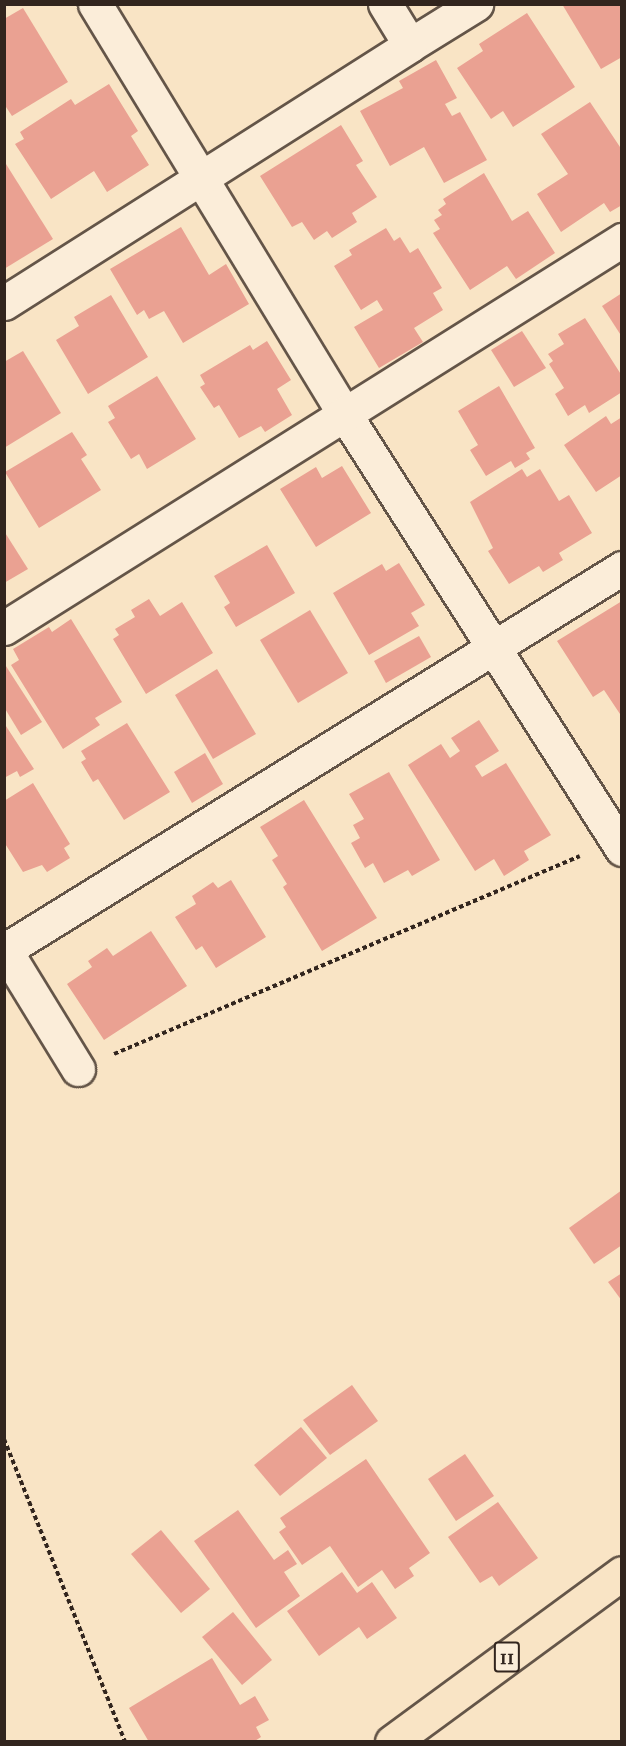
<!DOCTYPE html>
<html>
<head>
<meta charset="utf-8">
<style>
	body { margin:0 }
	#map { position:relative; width:626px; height:1746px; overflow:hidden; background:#f9e4c5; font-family:"IM FELL French Canon",serif }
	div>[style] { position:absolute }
	.building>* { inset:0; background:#eaa192 }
	.path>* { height:4px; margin-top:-2px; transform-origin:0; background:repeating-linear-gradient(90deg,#32251e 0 4.5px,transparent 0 7.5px) }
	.roads { filter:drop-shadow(2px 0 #645548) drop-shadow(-2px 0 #645548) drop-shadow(0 2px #645548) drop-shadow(0 -2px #645548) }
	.minor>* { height:33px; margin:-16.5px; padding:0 16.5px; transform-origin:16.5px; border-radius:16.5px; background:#fbedd9 }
	.primary>* { height:33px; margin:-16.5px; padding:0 16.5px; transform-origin:16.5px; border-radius:16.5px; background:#f9e4c5 }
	span { translate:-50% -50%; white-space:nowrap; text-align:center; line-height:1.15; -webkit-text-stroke:4.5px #fbedd9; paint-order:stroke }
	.shield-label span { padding:2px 4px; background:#fbedd9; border:2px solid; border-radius:4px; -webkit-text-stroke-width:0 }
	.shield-label { font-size:20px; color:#32251e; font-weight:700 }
	.frame { position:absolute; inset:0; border:6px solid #32251e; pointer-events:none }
</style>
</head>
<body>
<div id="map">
	<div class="building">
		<div style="clip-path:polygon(562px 4px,622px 4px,622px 57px,601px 69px)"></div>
		<div style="clip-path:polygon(23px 8px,68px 82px,12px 116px,4px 104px,4px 19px)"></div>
		<div style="clip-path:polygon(527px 13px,575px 87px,513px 127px,503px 111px,491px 119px,457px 68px,483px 51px,479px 44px)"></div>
		<div style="clip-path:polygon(436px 60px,457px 98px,445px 104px,452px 116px,460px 112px,487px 160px,444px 183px,424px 147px,390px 166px,360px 111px,403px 88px,399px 81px)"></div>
		<div style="clip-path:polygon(109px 84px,138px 131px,131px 136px,149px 165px,107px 192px,94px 171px,51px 199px,15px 144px,24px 139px,20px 132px,71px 99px,75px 105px)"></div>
		<div style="clip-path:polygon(590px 102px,622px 150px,622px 205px,610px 212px,604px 203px,561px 232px,537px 194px,568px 174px,541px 134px)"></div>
		<div style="clip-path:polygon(341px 125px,363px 161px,356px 165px,377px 197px,352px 213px,357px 222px,332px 238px,327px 231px,314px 240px,302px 222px,292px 227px,260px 176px)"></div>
		<div style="clip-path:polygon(6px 164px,53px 239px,4px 269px,4px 165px)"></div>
		<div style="clip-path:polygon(484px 173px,512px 221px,528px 211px,555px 253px,516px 279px,507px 266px,470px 290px,433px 233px,440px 229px,434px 220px,442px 215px,438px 210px,446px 204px,443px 199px)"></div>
		<div style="clip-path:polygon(181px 227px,209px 275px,226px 264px,249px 304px,183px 343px,164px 311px,149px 319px,144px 310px,137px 315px,110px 269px)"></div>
		<div style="clip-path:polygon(386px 228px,394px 241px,400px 237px,410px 253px,418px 248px,442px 288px,433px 293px,443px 310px,414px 328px,423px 342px,379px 368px,354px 327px,383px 310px,377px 300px,361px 310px,334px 266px,352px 255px,349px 250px)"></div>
		<div style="clip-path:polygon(622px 293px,622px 337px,602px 306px)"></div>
		<div style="clip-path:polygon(111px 295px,148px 357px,88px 394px,56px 340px,79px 326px,74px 317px)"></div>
		<div style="clip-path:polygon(585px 318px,622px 376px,622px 392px,589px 413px,585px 405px,568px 416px,555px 394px,564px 388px,549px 364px,553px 361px,548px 354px,564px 344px,558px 334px)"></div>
		<div style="clip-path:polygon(522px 331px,546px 368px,514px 387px,491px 350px)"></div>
		<div style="clip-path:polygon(267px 341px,291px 380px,277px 389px,292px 415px,265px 432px,261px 426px,239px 438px,219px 405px,214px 408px,200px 387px,205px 384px,200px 375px,250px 345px,253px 350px)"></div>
		<div style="clip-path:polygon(23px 351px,61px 413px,4px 448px,4px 362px)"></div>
		<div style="clip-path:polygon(157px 376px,196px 439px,147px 469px,139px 454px,131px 459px,108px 422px,115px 418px,108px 406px)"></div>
		<div style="clip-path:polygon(499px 386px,535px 448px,526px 453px,530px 459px,515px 468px,511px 461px,486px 476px,470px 450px,478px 445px,458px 411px)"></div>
		<div style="clip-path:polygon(606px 416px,611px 424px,622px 417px,622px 475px,596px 492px,564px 445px)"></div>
		<div style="clip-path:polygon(72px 432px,87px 455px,81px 459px,101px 490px,39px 528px,5px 472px)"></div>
		<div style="clip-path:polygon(342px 466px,371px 513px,316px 547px,280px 489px,316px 467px,322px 478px)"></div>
		<div style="clip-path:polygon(522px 469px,527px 477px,540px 469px,559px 501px,569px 495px,592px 533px,559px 553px,563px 560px,543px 572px,539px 566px,509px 584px,488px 551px,493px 548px,470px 502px)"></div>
		<div style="clip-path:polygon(4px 531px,28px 569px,4px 583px)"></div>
		<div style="clip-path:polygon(267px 545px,295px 593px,236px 627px,224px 607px,230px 603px,214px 576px)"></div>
		<div style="clip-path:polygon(399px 563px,425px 605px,411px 613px,419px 626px,369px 655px,333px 593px,382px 564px,386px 571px)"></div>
		<div style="clip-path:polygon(149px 599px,160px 616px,182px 602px,213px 653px,146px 694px,113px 639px,119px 635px,115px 629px,135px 617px,131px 610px)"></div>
		<div style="clip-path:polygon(622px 601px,622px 717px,604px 690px,593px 697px,557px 641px)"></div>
		<div style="clip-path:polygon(310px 610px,348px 673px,298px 703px,260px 640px)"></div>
		<div style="clip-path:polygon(71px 619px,122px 702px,95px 718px,100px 725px,63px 749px,11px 665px,19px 660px,13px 649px,49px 627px,52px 632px)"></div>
		<div style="clip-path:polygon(419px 636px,431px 657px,386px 683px,374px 661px)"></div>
		<div style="clip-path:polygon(4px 663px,42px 722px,21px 735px,4px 707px)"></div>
		<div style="clip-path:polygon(217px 669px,256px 734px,213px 759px,175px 695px)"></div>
		<div style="clip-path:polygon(479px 720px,499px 751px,475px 766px,482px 777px,506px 763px,551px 835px,524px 851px,529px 860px,504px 876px,494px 859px,475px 871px,408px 765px,441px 744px,450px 758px,460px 751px,451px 738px)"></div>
		<div style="clip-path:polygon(4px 723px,34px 769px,20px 777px,17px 771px,4px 778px)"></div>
		<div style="clip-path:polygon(127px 723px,170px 792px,124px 820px,98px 779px,93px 782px,81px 762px,86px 759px,81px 751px)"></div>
		<div style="clip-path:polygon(205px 753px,223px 784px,192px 803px,174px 772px)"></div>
		<div style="clip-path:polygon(389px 772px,440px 860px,412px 876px,408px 870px,384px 883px,373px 863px,365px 868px,351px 843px,360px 838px,353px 825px,364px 819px,349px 794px)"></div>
		<div style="clip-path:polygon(33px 783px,70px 844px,64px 848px,70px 858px,47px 872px,42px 865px,23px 872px,4px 842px,4px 801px)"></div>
		<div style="clip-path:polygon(304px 800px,377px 918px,322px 951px,283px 887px,287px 884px,272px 860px,278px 856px,260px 827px)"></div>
		<div style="clip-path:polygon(231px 880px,266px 937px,216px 968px,202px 946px,196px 950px,175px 917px,196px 904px,192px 896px,213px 882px,218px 888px)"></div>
		<div style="clip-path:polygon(151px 931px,187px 986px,104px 1040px,67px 984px,92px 967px,88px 961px,107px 948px,113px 956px)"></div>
		<div style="clip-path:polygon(622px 1190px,622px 1245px,594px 1264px,569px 1228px)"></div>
		<div style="clip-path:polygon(622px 1273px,622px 1301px,608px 1282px)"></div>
		<div style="clip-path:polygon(352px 1385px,378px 1421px,330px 1455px,303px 1420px)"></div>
		<div style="clip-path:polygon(301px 1427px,327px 1458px,280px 1496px,254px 1465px)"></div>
		<div style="clip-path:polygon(465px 1454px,494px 1496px,456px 1521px,428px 1479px)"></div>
		<div style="clip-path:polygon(366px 1459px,430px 1553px,409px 1568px,414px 1576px,395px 1589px,382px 1570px,358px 1587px,330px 1546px,302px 1565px,279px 1532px,286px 1527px,280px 1518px)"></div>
		<div style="clip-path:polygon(498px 1502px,538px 1558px,499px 1586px,492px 1576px,480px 1583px,448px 1537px)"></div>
		<div style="clip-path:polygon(238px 1510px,274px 1560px,288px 1550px,297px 1564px,284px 1572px,300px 1596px,256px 1628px,194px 1541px)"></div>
		<div style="clip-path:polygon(161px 1530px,210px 1589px,181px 1613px,131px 1554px)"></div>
		<div style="clip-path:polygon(342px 1572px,357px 1593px,372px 1582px,397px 1618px,367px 1639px,359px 1627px,319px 1656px,287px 1611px)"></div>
		<div style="clip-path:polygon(233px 1612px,272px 1660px,242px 1685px,202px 1637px)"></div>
		<div style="clip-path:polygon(212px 1658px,240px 1705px,255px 1696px,269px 1720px,256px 1727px,261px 1737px,253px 1742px,149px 1742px,129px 1708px)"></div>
	</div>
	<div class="path">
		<div style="left:114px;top:1054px;width:506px;rotate:-23.02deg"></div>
		<div style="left:4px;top:1439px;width:326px;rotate:68.2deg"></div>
	</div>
	<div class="roads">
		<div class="minor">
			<div style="left:95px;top:4px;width:479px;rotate:58.7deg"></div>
			<div style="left:344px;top:413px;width:517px;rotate:57.48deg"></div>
			<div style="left:385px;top:4px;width:48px;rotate:58.6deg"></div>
			<div style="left:410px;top:45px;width:78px;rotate:-31.8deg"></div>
			<div style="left:4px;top:303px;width:481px;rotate:-32.4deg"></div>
			<div style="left:4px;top:628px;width:730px;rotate:-32.12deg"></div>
			<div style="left:78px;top:1069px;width:140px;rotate:-121.5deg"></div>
			<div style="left:5px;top:950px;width:726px;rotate:-31.76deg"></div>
		</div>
		<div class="primary">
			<div style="left:392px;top:1742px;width:285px;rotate:-36.3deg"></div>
		</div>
	</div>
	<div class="shield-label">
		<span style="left:507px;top:1657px">11</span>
	</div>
	<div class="frame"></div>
</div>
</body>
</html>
